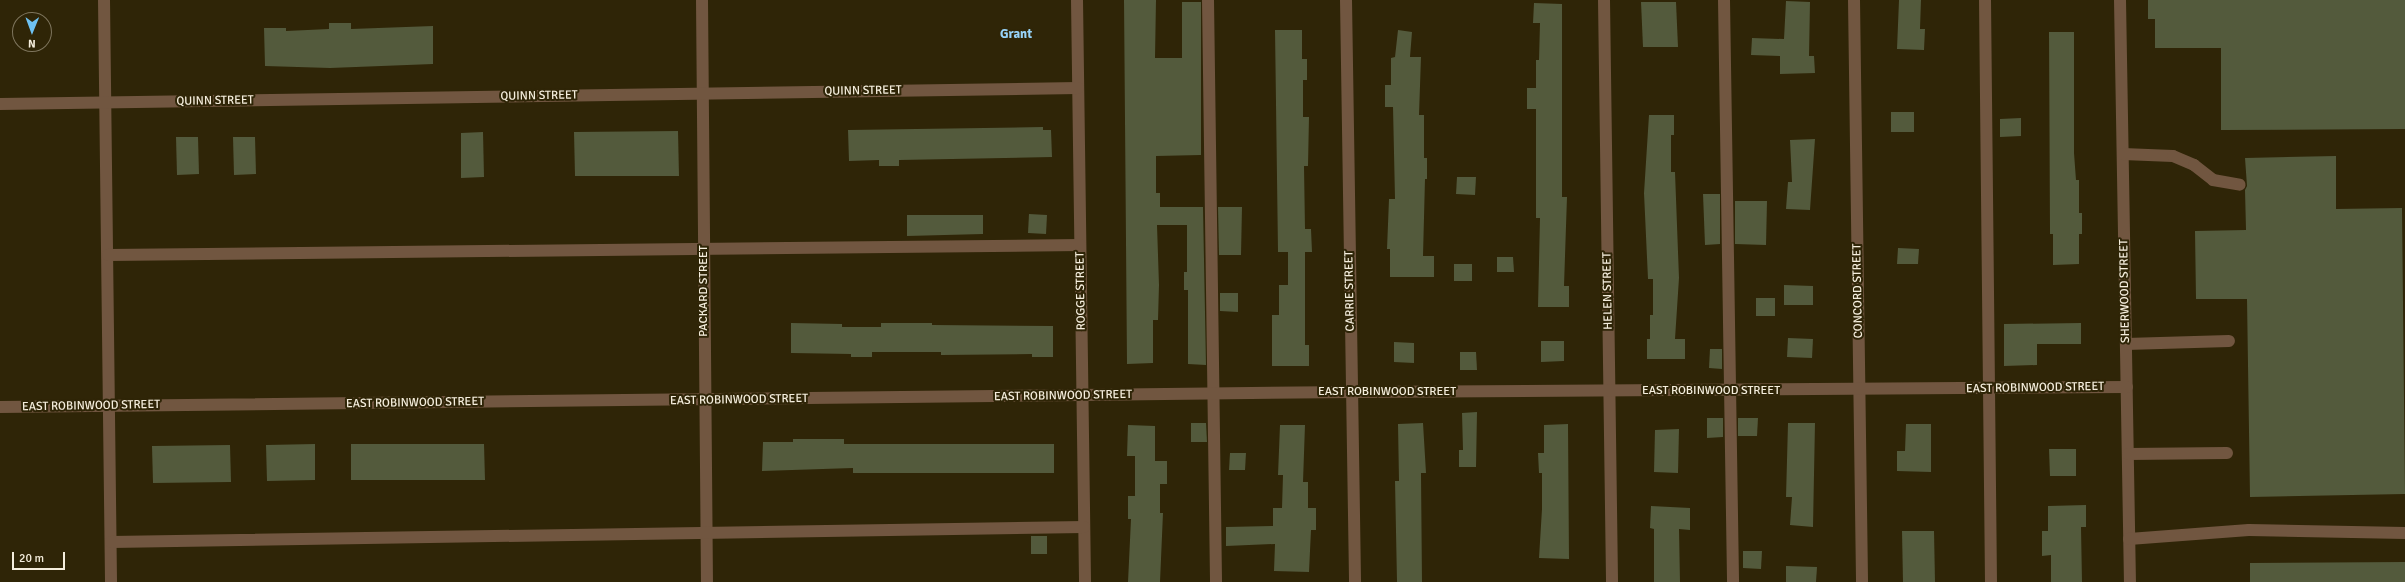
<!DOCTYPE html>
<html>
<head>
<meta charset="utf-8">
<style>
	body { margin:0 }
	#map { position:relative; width:2405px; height:582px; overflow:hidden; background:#2f2507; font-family:Signika,sans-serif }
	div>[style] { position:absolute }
	.building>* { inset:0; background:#535a3c }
	.minor>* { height:12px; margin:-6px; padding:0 6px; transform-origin:6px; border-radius:6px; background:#715640 }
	span { translate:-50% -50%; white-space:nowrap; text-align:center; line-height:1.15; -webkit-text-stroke:4px #2f2507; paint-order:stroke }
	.street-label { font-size:12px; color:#f5eedd }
	.neighbourhood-label { font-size:13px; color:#97d3f8; font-weight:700 }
	.north { position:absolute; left:12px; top:12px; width:40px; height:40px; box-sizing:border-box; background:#2f2507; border:1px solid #7e755d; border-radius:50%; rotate:181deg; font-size:11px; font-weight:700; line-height:16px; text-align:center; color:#f5eedd }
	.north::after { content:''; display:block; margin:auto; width:14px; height:18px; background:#6ec2f3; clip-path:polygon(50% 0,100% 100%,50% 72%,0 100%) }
	.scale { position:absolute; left:12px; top:552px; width:53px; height:18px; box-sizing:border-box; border:2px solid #f5eedd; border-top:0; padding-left:5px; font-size:12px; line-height:14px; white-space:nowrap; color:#f5eedd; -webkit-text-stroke:3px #2f2507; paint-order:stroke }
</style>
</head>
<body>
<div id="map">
	<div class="building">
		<div style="clip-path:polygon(1124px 0,1156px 0,1155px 58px,1182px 58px,1182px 2px,1201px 2px,1201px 155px,1156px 156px,1156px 193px,1160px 193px,1160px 207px,1203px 207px,1206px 365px,1188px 364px,1188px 290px,1184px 290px,1184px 272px,1187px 272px,1187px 225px,1157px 225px,1159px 285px,1158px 320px,1153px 320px,1153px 363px,1127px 364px)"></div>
		<div style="clip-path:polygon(1899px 0,1921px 0,1920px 29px,1925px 29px,1924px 50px,1897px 49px)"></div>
		<div style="clip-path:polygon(2148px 0,2405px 0,2405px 129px,2221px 130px,2221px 48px,2155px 48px,2155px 19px,2148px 19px)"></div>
		<div style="clip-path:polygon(1786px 1px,1810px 2px,1809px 56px,1814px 56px,1815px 73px,1780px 74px,1780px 56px,1751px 55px,1752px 38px,1784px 39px)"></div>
		<div style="clip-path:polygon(1641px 2px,1676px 2px,1678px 47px,1643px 47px)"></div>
		<div style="clip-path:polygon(1534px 3px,1562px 4px,1562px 197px,1567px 197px,1564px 286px,1569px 286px,1569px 307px,1538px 307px,1540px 218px,1536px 218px,1536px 109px,1527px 109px,1527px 88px,1536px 88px,1536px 60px,1539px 60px,1540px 23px,1533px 23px)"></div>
		<div style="clip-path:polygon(329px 23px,351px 23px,351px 29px,433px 26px,433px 64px,330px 68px,265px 66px,264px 28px,286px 28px,286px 31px,329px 29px)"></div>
		<div style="clip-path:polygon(1275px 30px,1302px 30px,1302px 59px,1307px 59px,1307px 80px,1303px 80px,1303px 117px,1309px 117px,1308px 166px,1304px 166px,1305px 229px,1311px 229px,1312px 252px,1305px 252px,1305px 345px,1309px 345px,1309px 366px,1272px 366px,1272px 315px,1279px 315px,1279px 285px,1288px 285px,1288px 252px,1278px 252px)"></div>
		<div style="clip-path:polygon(1398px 30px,1412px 32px,1410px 57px,1421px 57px,1419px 115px,1424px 115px,1424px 158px,1427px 158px,1427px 179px,1425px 179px,1423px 256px,1434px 256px,1434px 277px,1390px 277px,1390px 249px,1387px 249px,1389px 199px,1395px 199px,1393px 107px,1385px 107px,1385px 85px,1391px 85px,1391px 58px,1395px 57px)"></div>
		<div style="clip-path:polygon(2049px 32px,2074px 32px,2074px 153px,2076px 180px,2079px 180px,2079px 213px,2082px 213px,2082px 234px,2079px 234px,2079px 264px,2053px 265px,2053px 234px,2050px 234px)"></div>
		<div style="clip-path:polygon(1891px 112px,1914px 112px,1914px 132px,1891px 132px)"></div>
		<div style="clip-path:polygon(1649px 115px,1674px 115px,1674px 135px,1671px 135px,1671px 172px,1675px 172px,1679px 278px,1675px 339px,1685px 339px,1685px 359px,1647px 359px,1647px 339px,1650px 339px,1650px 315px,1653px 315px,1653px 279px,1648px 279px,1644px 193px)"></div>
		<div style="clip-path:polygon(2021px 118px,2021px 136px,2000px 137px,2000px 119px)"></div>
		<div style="clip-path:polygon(1043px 127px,1043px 130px,1051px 130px,1052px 157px,899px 160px,899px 166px,879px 166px,879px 160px,849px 161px,848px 130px)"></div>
		<div style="clip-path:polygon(678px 131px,679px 176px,575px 176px,574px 132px)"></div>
		<div style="clip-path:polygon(483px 132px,484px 177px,461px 178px,461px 133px)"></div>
		<div style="clip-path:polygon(176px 137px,198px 137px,199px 174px,177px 175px)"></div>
		<div style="clip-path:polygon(233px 137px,255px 137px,256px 174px,234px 175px)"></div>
		<div style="clip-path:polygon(1815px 139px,1810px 210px,1786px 209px,1788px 182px,1792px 182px,1790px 140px)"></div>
		<div style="clip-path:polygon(2336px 156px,2336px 209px,2402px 208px,2405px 494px,2250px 497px,2247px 299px,2196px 299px,2195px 231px,2246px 230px,2245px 190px,2247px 186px,2245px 158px)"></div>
		<div style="clip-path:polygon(1457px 177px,1476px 177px,1475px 195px,1456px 194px)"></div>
		<div style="clip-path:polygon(1703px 194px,1720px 194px,1720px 244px,1705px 245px)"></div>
		<div style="clip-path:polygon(1735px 201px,1767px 201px,1766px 245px,1735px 244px)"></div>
		<div style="clip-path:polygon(1218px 207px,1242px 207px,1241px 255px,1219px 255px)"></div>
		<div style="clip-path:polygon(1029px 214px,1047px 215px,1046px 234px,1028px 233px)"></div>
		<div style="clip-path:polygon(907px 215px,983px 215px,983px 234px,907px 236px)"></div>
		<div style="clip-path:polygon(1898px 248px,1919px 249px,1918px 264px,1897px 264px)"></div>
		<div style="clip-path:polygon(1497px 257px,1513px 257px,1514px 272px,1497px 272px)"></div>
		<div style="clip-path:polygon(1454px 264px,1472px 264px,1472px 281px,1454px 281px)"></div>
		<div style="clip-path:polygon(1784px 285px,1813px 286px,1813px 305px,1784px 305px)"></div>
		<div style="clip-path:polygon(1220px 293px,1238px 293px,1238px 312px,1220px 311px)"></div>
		<div style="clip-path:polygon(1756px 298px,1775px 298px,1775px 316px,1756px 316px)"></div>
		<div style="clip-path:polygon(791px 323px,842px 324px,842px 327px,881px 327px,881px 323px,932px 323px,932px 325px,1053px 326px,1053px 357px,1032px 357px,1032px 354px,941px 355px,941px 352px,872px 352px,872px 357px,851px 357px,851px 354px,791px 353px)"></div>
		<div style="clip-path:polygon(2081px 323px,2081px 344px,2037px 344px,2037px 365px,2004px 366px,2004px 324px)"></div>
		<div style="clip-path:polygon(1788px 338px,1813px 339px,1812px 358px,1787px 357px)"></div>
		<div style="clip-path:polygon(1541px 341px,1564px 341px,1564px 361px,1541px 362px)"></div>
		<div style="clip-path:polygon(1394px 342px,1414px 343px,1414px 363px,1394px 362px)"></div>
		<div style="clip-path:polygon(1710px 349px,1722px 349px,1722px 369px,1709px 368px)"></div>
		<div style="clip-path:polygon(1460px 352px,1476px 352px,1477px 370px,1460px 370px)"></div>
		<div style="clip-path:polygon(1477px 412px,1476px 467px,1459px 467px,1459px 450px,1463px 450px,1462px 413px)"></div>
		<div style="clip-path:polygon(1707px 418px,1723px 418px,1723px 437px,1707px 438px)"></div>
		<div style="clip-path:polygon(1738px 418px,1758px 418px,1757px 436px,1738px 436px)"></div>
		<div style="clip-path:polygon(1191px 423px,1206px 423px,1207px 442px,1191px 442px)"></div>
		<div style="clip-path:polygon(1423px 423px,1426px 473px,1421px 473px,1422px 582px,1397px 582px,1395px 481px,1399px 481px,1398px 424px)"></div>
		<div style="clip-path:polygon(1788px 423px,1815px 423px,1813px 527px,1790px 525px,1792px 497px,1786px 497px)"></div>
		<div style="clip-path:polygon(1568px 424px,1569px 559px,1539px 558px,1542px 509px,1542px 473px,1539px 473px,1538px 453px,1544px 453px,1544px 425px)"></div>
		<div style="clip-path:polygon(1906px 424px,1931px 424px,1931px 472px,1897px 471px,1897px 451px,1905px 451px)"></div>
		<div style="clip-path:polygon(1128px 425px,1155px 426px,1155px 461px,1167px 461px,1167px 484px,1160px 484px,1160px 513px,1163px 513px,1160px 582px,1128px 582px,1131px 519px,1128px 519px,1128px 496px,1135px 496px,1135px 456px,1127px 456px)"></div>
		<div style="clip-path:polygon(1280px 425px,1305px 425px,1303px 482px,1308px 482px,1308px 508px,1316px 508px,1316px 530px,1311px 530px,1309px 572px,1274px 571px,1275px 544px,1226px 546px,1226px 527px,1273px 526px,1273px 508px,1282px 508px,1283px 475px,1278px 475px)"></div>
		<div style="clip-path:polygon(1679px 429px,1678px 473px,1654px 472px,1655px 430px)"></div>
		<div style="clip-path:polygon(793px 439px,844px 439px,844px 444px,1054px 444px,1054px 473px,853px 473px,853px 468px,762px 471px,763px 442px,793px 442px)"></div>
		<div style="clip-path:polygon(315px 444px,315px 480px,267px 481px,266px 445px)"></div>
		<div style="clip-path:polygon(351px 444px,484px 444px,485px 480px,351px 480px)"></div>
		<div style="clip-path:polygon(230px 445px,231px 482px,153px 483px,152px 446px)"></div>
		<div style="clip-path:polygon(2049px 449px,2076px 449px,2076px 476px,2050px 476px)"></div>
		<div style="clip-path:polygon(1230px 453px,1246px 453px,1245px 470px,1229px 470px)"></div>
		<div style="clip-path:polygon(2086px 505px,2086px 527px,2081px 527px,2082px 582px,2051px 582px,2051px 555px,2042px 556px,2042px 531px,2048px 531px,2048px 506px)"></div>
		<div style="clip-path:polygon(1651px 506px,1690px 508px,1690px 530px,1679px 529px,1680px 582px,1654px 582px,1654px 529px,1650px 528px)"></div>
		<div style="clip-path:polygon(1902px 531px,1934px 531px,1935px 582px,1903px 582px)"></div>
		<div style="clip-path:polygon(1031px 536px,1047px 536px,1047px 554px,1031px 554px)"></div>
		<div style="clip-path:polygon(1743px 551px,1762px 551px,1761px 569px,1743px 568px)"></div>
		<div style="clip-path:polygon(2405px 562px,2405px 582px,2250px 582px,2250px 563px)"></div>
		<div style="clip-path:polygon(1786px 566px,1817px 567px,1816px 582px,1786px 582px)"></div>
	</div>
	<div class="minor">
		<div style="left:104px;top:0;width:582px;rotate:89.31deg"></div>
		<div style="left:702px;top:0;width:582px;rotate:89.51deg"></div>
		<div style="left:1077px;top:0;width:582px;rotate:89.21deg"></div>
		<div style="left:1208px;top:0;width:582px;rotate:89.21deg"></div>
		<div style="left:1346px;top:0;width:582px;rotate:89.11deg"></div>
		<div style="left:1604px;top:0;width:582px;rotate:89.21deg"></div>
		<div style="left:1724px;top:0;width:582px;rotate:89.11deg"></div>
		<div style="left:1854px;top:0;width:582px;rotate:89.21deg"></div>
		<div style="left:1985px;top:0;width:582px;rotate:89.41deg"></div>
		<div style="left:2120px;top:0;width:582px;rotate:89.02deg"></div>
		<div style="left:0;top:104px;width:1078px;rotate:-0.85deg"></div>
		<div style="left:2123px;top:154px;width:50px;rotate:2.3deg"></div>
		<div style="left:2173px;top:156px;width:23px;rotate:23deg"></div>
		<div style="left:2194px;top:165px;width:24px;rotate:38deg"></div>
		<div style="left:2213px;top:180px;width:27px;rotate:10deg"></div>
		<div style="left:108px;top:255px;width:972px;rotate:-0.59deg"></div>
		<div style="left:2126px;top:344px;width:103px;rotate:-1.7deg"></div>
		<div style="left:0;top:407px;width:1352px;rotate:-0.64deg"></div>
		<div style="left:1352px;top:392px;width:775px;rotate:-0.37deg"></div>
		<div style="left:2128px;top:454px;width:99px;rotate:-0.6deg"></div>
		<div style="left:2129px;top:539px;width:120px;rotate:-4.3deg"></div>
		<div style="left:2249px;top:530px;width:156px;rotate:1.1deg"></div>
		<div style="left:111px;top:542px;width:973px;rotate:-0.88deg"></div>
	</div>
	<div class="street-label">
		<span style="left:863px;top:91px;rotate:-1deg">QUINN STREET</span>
		<span style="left:539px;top:96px;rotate:-1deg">QUINN STREET</span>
		<span style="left:215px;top:101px;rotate:-1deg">QUINN STREET</span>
		<span style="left:704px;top:291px;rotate:-90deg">PACKARD STREET</span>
		<span style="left:1081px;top:291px;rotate:-91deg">ROGGE STREET</span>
		<span style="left:1350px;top:291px;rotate:-91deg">CARRIE STREET</span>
		<span style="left:1608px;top:291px;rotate:-91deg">HELEN STREET</span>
		<span style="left:1858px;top:291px;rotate:-91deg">CONCORD STREET</span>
		<span style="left:2125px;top:291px;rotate:-91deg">SHERWOOD STREET</span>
		<span style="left:2035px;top:388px;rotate:-1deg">EAST ROBINWOOD STREET</span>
		<span style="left:1711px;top:391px">EAST ROBINWOOD STREET</span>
		<span style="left:1387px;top:392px">EAST ROBINWOOD STREET</span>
		<span style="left:1063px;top:396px;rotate:-1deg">EAST ROBINWOOD STREET</span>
		<span style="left:739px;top:400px;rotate:-1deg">EAST ROBINWOOD STREET</span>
		<span style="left:415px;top:403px;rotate:-1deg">EAST ROBINWOOD STREET</span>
		<span style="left:91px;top:406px;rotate:-1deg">EAST ROBINWOOD STREET</span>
	</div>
	<div class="neighbourhood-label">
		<span style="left:1016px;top:34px">Grant</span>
	</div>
	<div class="north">N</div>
	<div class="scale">20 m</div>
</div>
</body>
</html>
